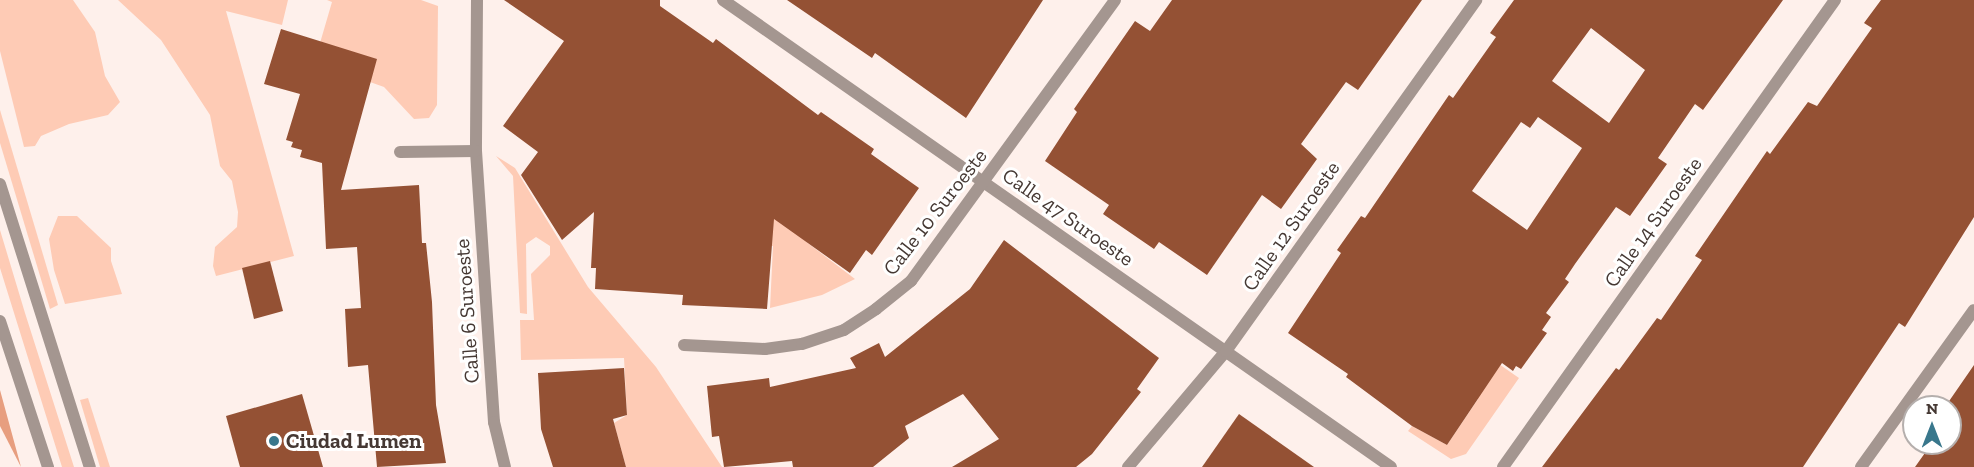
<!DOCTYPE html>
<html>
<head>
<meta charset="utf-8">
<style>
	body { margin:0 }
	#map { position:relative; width:1974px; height:467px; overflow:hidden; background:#fef0eb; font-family:"Zilla Slab",serif }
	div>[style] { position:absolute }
	.green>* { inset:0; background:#fecbb5 }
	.forest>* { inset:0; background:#e79e7f }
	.building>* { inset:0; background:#945134 }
	.street>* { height:12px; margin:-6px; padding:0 6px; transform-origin:6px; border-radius:6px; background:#a49690 }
	.dots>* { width:16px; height:16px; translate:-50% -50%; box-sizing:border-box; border:3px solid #fff; border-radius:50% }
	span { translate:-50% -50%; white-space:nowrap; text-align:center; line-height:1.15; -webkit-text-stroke:6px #fff; paint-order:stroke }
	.street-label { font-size:21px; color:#453833 }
	.poi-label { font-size:21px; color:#453833; font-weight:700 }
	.left { translate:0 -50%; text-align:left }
	.north { position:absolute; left:1902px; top:395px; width:60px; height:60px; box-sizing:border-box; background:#fff; border:2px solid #b5afad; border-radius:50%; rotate:0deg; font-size:16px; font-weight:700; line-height:24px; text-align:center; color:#453833 }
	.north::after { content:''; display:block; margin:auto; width:21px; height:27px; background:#39778c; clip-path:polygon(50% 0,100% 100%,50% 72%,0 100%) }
</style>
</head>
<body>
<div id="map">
	<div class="green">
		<div style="clip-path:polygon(0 0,73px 0,95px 32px,105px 76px,120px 102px,108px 115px,69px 124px,41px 136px,35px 146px,24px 147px,0 51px)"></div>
		<div style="clip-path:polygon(118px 0,288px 0,282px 25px,226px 11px,294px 256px,216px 276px,213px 266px,215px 247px,237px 227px,238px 212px,232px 181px,220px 166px,210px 115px,161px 40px)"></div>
		<div style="clip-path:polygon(327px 0,421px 0,438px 6px,437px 105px,429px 118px,414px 119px,384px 87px,370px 82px,320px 43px,332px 2px)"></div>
		<div style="clip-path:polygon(613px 76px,809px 244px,855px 279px,822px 295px,770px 308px,773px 246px,755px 245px)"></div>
		<div style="clip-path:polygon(0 110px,58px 305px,50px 309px,0 143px)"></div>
		<div style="clip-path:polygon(496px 156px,515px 168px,588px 287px,656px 367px,722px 467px,626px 467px,614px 423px,627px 415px,624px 358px,521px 360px,520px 320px,534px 320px,531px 274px,550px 255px,550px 246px,536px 237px,526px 244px,527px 314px,520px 313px,513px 176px)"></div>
		<div style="clip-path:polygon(58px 216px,77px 216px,111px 248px,111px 261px,122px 294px,65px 304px,54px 270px,49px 239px)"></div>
		<div style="clip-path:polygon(0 230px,25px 313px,74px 467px,62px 467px,0 268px)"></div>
		<div style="clip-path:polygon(1470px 344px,1519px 378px,1466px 454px,1451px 459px,1408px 431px,1412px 426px,1447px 445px,1478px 399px)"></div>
		<div style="clip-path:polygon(88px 398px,110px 467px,100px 467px,80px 400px)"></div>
	</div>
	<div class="forest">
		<div style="clip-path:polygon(0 390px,21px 467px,0 426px)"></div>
	</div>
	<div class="building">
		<div style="clip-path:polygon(504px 0,660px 0,660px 6px,713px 43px,716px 39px,818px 115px,821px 112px,874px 149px,871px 154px,919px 188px,872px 255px,866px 250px,850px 273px,774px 219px,767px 309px,682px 305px,683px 295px,595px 289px,596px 268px,591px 268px,594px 212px,562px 240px,521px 175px,538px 152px,503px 126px,564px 41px)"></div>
		<div style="clip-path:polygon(787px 0,1043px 0,966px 118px,875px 53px,872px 58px)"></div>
		<div style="clip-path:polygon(1172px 0,1422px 0,1358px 90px,1346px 82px,1301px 144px,1317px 159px,1281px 209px,1262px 195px,1207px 275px,1159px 242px,1154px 249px,1103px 214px,1109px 205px,1045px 161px,1077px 112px,1074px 109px,1135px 21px,1150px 31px)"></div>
		<div style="clip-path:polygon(evenodd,1514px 0,1783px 0,1703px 110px,1695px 104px,1658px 158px,1667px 164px,1630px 216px,1616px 207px,1575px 264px,1565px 279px,1569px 282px,1546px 313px,1551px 317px,1542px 330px,1547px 333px,1521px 369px,1516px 366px,1513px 371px,1502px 363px,1447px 445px,1412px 426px,1346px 377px,1348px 374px,1288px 333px,1341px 253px,1337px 250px,1361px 216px,1365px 218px,1449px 95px,1453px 98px,1496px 37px,1490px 33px,1514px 0,1591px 28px,1645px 70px,1609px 123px,1552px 81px,1591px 28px,1514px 0,1538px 117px,1582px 148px,1527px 230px,1472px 191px,1521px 122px,1530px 128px,1538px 117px)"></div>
		<div style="clip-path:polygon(1881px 0,1974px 0,1974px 217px,1905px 327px,1899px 323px,1803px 467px,1542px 467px,1616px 368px,1619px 370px,1657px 318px,1661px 320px,1702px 260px,1695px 256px,1767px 151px,1770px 154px,1808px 102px,1817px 106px,1872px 28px,1864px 23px)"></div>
		<div style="clip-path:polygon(281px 29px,377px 59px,341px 190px,419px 185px,422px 243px,426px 243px,432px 302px,436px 405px,446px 463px,377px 467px,368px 365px,348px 367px,345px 309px,361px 308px,357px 247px,326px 249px,322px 163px,300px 157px,302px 150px,291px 147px,293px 142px,286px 140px,300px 94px,264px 84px)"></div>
		<div style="clip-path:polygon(1004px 240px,1159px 358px,1137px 389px,1141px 392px,1092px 454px,1076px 467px,952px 467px,999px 439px,963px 394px,905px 426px,909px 438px,873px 467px,793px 467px,792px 461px,724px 467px,719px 436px,712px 437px,707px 386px,769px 378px,770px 387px,856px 368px,850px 358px,879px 343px,885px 357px,970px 289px)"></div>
		<div style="clip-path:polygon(270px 261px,283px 311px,254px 319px,242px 268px)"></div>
		<div style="clip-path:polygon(1974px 365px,1974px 467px,1915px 467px,1932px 443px,1950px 443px,1950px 407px,1945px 407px)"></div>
		<div style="clip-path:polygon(624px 368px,627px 415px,613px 419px,626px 467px,553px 467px,541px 429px,538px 373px)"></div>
		<div style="clip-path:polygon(302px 394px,323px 467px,240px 467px,226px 416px)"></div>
		<div style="clip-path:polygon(1239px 414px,1314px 467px,1202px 467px)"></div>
	</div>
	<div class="street">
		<div style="left:477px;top:0;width:151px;rotate:90.4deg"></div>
		<div style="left:476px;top:151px;width:272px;rotate:86.2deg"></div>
		<div style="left:494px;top:422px;width:46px;rotate:76.3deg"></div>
		<div style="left:723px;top:0;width:815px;rotate:34.96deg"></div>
		<div style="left:400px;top:152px;width:76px;rotate:-0.8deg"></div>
		<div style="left:0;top:184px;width:297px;rotate:72.4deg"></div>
		<div style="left:0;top:321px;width:154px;rotate:71.8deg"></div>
		<div style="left:684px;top:345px;width:81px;rotate:2.8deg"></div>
		<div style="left:765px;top:349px;width:37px;rotate:-8deg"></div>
		<div style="left:802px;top:344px;width:44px;rotate:-18.4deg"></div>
		<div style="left:844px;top:330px;width:38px;rotate:-33deg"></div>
		<div style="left:876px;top:309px;width:45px;rotate:-38.7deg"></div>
		<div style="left:911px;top:281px;width:347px;rotate:-54deg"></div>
		<div style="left:1128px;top:467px;width:152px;rotate:-49.8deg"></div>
		<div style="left:1226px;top:351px;width:431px;rotate:-54.5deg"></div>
		<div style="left:1503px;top:467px;width:573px;rotate:-54.59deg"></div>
		<div style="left:1861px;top:467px;width:193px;rotate:-54.3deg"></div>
	</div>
	<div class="dots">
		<div style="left:274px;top:441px;background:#39778c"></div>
	</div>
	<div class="street-label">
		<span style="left:935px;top:212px;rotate:-52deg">Calle 10 Suroeste</span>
		<span style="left:1068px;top:217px;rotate:35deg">Calle 47 Suroeste</span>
		<span style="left:1653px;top:222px;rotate:-55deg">Calle 14 Suroeste</span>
		<span style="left:1291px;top:226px;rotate:-55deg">Calle 12 Suroeste</span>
		<span style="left:467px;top:311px;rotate:-94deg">Calle 6 Suroeste</span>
	</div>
	<div class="poi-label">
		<span class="left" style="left:286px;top:441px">Ciudad Lumen</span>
	</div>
	<div class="north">N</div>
</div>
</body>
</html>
